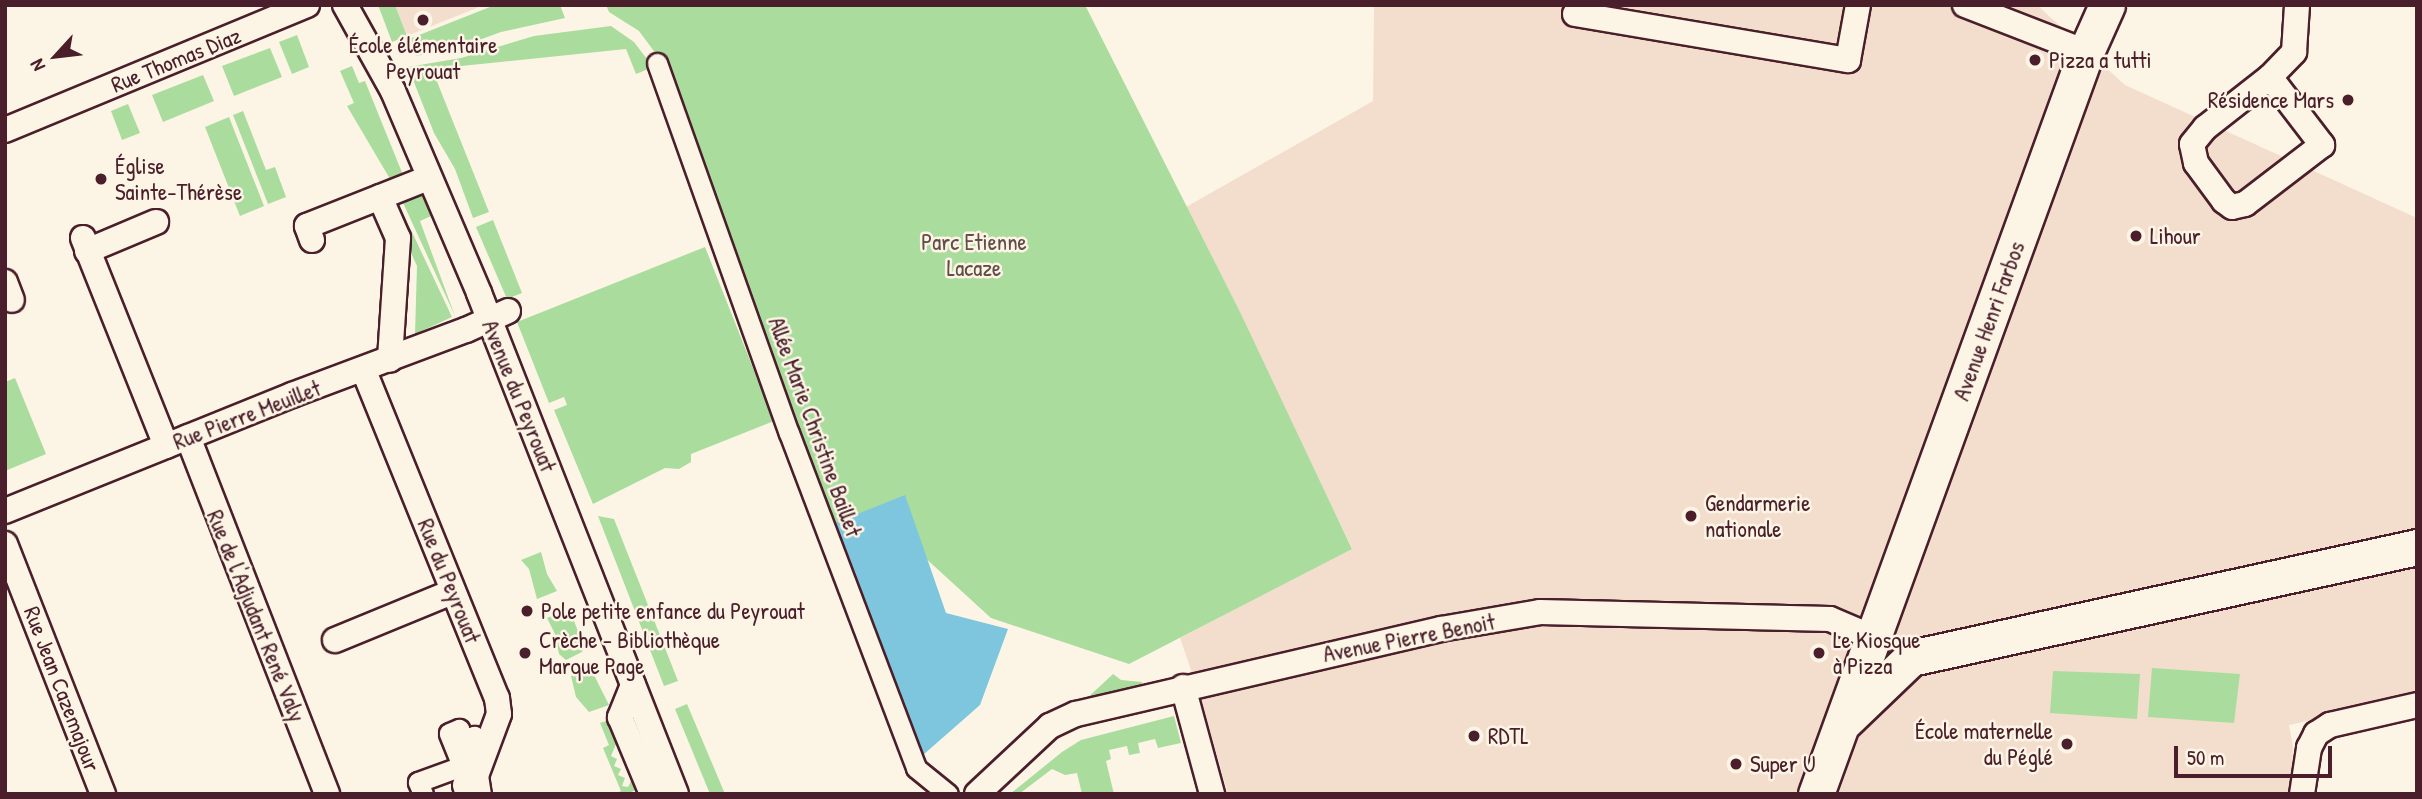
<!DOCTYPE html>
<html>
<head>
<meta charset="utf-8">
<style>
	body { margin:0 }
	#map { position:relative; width:2422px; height:799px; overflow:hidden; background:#fcf5e5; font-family:"Patrick Hand",sans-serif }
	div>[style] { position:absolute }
	.built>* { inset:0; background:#f3decd }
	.green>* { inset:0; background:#aadc9d }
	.water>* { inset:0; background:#7dc6dd }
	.roads { filter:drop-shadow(2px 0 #4a1f2b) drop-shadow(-2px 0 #4a1f2b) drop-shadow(0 2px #4a1f2b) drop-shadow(0 -2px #4a1f2b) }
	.pedestrian>* { height:19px; margin:-9.5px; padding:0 9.5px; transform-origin:9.5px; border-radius:9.5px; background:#fcf5e5 }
	.minor>* { height:24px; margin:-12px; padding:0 12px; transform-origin:12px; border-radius:12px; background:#fcf5e5 }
	.secondary>* { height:35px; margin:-17.5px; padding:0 17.5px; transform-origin:17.5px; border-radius:17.5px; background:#fcf5e5 }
	.dots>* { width:19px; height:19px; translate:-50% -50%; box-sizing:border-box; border:4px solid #fcf5e5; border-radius:50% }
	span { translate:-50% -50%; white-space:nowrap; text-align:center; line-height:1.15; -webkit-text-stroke:5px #fcf5e5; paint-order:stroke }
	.poi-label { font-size:23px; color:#4a1f2b }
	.left { translate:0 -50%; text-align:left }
	.right { translate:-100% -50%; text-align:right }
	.street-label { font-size:23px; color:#4a1f2b }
	.park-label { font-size:23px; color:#624e48 }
	.frame { position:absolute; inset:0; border:7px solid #4a1f2b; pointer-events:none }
	.north { position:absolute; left:21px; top:21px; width:70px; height:70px; -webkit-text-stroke:5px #fcf5e5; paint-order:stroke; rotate:243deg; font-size:19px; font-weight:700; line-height:28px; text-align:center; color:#4a1f2b }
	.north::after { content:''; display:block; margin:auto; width:24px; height:32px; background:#4a1f2b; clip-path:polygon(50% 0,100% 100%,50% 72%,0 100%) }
	.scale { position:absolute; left:2174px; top:746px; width:158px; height:32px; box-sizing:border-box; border:4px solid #4a1f2b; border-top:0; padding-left:9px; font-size:21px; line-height:24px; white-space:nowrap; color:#4a1f2b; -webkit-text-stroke:5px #fcf5e5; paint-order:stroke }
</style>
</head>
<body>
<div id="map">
	<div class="built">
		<div style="clip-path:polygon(395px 5px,484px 5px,407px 36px)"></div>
		<div style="clip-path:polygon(1374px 5px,2037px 5px,2125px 85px,2417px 218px,2417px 697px,2289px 725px,2293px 747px,2291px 794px,1228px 794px,1202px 702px,1180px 638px,1352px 548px,1186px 207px,1373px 101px)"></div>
	</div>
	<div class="green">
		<div style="clip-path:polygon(378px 5px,395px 5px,407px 36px,392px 42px)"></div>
		<div style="clip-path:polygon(495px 5px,560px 5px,565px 18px,501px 32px,457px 48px,416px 56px,409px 39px)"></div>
		<div style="clip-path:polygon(606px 5px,1085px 5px,1240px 312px,1352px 549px,1129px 664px,991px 618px,922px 555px,923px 755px,918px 761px,662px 62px,639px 31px,609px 12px)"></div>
		<div style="clip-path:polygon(611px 26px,634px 42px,653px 67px,636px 74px,626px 49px,432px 69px,489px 212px,473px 218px,455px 169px,434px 133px,408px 67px,461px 58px,534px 36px)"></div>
		<div style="clip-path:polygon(297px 35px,309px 67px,292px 74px,279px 42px)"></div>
		<div style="clip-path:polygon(270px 48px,282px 77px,234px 96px,222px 66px)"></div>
		<div style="clip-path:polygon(352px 66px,359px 83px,365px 81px,405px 180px,393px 184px,347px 106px,354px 103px,340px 71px)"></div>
		<div style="clip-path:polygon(203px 75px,214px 101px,163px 122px,152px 95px)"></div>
		<div style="clip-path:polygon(128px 104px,140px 133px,122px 140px,111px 111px)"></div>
		<div style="clip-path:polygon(243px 111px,266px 170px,275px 167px,286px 197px,268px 204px,233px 115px)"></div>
		<div style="clip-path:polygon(229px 117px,264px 206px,240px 216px,205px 127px)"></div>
		<div style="clip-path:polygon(422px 185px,433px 215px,420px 221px,455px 316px,399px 194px)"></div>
		<div style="clip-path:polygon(395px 196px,452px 317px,415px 334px,417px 266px,386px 199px)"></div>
		<div style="clip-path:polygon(493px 220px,522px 293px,507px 299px,476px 227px)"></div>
		<div style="clip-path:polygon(705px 247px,774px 421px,691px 454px,691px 462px,679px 469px,665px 468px,593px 504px,554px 410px,567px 405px,564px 397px,549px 403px,517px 322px)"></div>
		<div style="clip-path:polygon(15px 378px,46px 454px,5px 471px,5px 382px)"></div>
		<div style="clip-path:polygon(598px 516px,614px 519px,678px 681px,664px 686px)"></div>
		<div style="clip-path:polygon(541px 552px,547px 574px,557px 591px,537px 599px,529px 569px,521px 560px)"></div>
		<div style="clip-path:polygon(562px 612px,571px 613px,584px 647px,582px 652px,566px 660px,559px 654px,555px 634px,547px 618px)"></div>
		<div style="clip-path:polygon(2152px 668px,2240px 674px,2234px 723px,2148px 717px)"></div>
		<div style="clip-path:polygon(586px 671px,594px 675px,609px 705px,589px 712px,576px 697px,571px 676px)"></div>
		<div style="clip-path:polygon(2053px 671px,2140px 674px,2137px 719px,2050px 713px)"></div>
		<div style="clip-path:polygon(1113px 674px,1121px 680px,1142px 682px,1143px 689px,1083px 702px)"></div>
		<div style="clip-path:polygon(687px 704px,725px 794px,710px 794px,675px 709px)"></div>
		<div style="clip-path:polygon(1174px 716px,1181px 743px,1158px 748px,1155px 739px,1138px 743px,1140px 753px,1129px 755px,1127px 746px,1109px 750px,1111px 759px,1106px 761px,1114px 794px,1082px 794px,1077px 773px,1065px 775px,1052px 769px,1019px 794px,1010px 794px,1062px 752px,1081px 740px)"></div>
		<div style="clip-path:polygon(615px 718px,619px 737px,611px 756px,617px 759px,614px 766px,621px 769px,618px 775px,625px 778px,622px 786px,628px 787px,634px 775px,642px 787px,627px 794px,615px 794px,621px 791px,603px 748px,609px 745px,600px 723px)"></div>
	</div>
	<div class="water">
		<div style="clip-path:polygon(905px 495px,946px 613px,1008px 629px,980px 705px,923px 755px,835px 523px)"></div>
	</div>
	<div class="roads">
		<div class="pedestrian">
			<div style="left:657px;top:63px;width:393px;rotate:70.4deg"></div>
			<div style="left:789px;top:433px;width:358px;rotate:69.2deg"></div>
			<div style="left:916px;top:768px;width:41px;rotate:39.1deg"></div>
			<div style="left:423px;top:794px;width:13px;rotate:-113deg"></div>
			<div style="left:418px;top:782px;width:47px;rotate:-20deg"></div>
			<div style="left:462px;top:766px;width:35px;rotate:-112deg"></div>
			<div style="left:449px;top:733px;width:11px;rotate:-22deg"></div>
			<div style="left:459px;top:729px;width:12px;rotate:70deg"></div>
			<div style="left:463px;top:740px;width:12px;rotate:-20deg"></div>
			<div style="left:474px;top:736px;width:50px;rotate:103.8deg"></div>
			<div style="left:462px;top:785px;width:9px;rotate:72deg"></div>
		</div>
		<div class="minor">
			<div style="left:345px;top:5px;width:98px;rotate:60.8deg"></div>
			<div style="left:393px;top:91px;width:220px;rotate:66.9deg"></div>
			<div style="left:479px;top:293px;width:538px;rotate:68.53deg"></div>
			<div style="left:1965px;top:5px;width:130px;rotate:21.2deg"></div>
			<div style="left:1575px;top:14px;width:277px;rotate:9.6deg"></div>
			<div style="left:1848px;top:60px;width:56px;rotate:-79.7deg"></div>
			<div style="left:2270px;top:77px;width:86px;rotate:52.6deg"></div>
			<div style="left:2322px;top:145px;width:97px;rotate:142.5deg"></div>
			<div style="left:2245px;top:204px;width:13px;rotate:167deg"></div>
			<div style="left:2232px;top:207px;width:10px;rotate:-143deg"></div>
			<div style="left:2224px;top:201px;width:47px;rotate:-126.4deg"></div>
			<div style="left:2196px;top:163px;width:19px;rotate:-102deg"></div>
			<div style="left:2192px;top:144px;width:21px;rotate:-51deg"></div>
			<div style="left:2205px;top:128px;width:83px;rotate:-38.1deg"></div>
			<div style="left:2270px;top:77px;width:35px;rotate:-46deg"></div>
			<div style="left:2294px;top:52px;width:47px;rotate:-86.3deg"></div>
			<div style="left:5px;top:130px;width:327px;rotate:-22.5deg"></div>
			<div style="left:380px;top:197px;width:45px;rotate:66.3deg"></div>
			<div style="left:398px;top:238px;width:122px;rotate:93.8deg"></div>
			<div style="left:83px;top:238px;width:224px;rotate:68.2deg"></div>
			<div style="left:312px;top:240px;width:15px;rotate:-110deg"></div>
			<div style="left:307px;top:226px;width:130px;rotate:-21.6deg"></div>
			<div style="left:87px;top:251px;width:75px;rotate:-22.8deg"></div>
			<div style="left:5px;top:282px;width:19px;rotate:69deg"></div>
			<div style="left:364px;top:371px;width:353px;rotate:67.9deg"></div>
			<div style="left:497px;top:698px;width:16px;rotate:83deg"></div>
			<div style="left:499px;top:714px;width:66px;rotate:110.4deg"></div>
			<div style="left:476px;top:776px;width:18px;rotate:81deg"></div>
			<div style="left:188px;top:437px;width:383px;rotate:68.7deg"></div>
			<div style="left:5px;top:511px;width:310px;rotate:-22deg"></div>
			<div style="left:292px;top:395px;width:186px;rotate:-20.5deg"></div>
			<div style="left:466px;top:330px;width:46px;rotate:-24.3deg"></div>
			<div style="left:5px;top:544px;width:269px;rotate:68.6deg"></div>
			<div style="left:335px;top:640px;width:126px;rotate:-22.3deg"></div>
			<div style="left:633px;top:685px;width:35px;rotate:112deg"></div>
			<div style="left:620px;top:717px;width:83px;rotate:67.4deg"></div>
			<div style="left:1183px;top:687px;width:111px;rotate:74.8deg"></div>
			<div style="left:977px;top:794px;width:100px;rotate:-43deg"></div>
			<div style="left:1050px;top:726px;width:29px;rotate:-25deg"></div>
			<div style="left:1076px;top:714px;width:375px;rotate:-13.1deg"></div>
			<div style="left:1441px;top:629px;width:100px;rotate:-9.7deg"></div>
			<div style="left:1540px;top:612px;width:290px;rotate:1.4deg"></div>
			<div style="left:1830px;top:619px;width:46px;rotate:23.2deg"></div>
			<div style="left:2302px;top:794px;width:47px;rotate:-81.3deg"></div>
			<div style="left:2309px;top:748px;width:16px;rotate:-63deg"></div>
			<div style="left:2316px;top:734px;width:17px;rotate:-33deg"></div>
			<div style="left:2330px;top:725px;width:89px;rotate:-12.9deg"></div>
		</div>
		<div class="secondary">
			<div style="left:1911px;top:658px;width:518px;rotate:-12.37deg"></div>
			<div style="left:1845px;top:721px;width:91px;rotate:-43.7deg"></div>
			<div style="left:1816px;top:794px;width:790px;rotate:-70deg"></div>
			<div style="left:2086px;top:52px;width:51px;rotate:-65.9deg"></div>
		</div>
	</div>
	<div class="dots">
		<div style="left:423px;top:20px;background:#4a1f2b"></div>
		<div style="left:2035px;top:60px;background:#4a1f2b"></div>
		<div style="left:2348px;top:100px;background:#4a1f2b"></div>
		<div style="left:101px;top:179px;background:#4a1f2b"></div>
		<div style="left:2136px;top:236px;background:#4a1f2b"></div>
		<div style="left:1691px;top:516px;background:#4a1f2b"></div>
		<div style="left:527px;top:611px;background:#4a1f2b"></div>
		<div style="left:525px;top:653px;background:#4a1f2b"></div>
		<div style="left:1819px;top:653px;background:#4a1f2b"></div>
		<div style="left:1474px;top:736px;background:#4a1f2b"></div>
		<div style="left:2067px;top:744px;background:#4a1f2b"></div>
		<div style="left:1736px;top:764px;background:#4a1f2b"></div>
	</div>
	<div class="poi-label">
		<span style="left:423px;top:58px">École élémentaire<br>Peyrouat</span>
		<span class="left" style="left:2049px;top:60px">Pizza a tutti</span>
		<span class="right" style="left:2334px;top:100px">Résidence Mars</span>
		<span class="left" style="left:115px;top:179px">Église<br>Sainte-Thérèse</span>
		<span class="left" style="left:2150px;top:236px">Lihour</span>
		<span class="left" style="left:1705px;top:516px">Gendarmerie<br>nationale</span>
		<span class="left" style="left:541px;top:611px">Pole petite enfance du Peyrouat</span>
		<span class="left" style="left:539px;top:653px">Crèche - Bibliothèque<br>Marque Page</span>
		<span class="left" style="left:1833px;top:653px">Le Kiosque<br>à Pizza</span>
		<span class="right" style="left:2053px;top:744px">École maternelle<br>du Péglé</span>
		<span class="left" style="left:1488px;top:736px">RDTL</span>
		<span class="left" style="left:1750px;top:764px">Super U</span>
	</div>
	<div class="street-label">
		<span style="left:176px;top:60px;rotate:-22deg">Rue Thomas Diaz</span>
		<span style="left:1989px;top:321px;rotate:-70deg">Avenue Henri Farbos</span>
		<span style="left:519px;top:396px;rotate:68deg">Avenue du Peyrouat</span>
		<span style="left:247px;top:415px;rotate:-21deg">Rue Pierre Meuillet</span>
		<span style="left:815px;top:427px;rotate:70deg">Allée Marie Christine Baillet</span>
		<span style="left:449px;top:581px;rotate:68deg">Rue du Peyrouat</span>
		<span style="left:256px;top:616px;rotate:68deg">Rue de l'Adjudant René Valy</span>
		<span style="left:1409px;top:638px;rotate:-11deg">Avenue Pierre Benoit</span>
		<span style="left:62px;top:689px;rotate:69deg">Rue Jean Cazemajour</span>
	</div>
	<div class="park-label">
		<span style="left:974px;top:255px">Parc Etienne<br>Lacaze</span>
	</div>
	<div class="frame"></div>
	<div class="north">N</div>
	<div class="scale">50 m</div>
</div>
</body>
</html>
